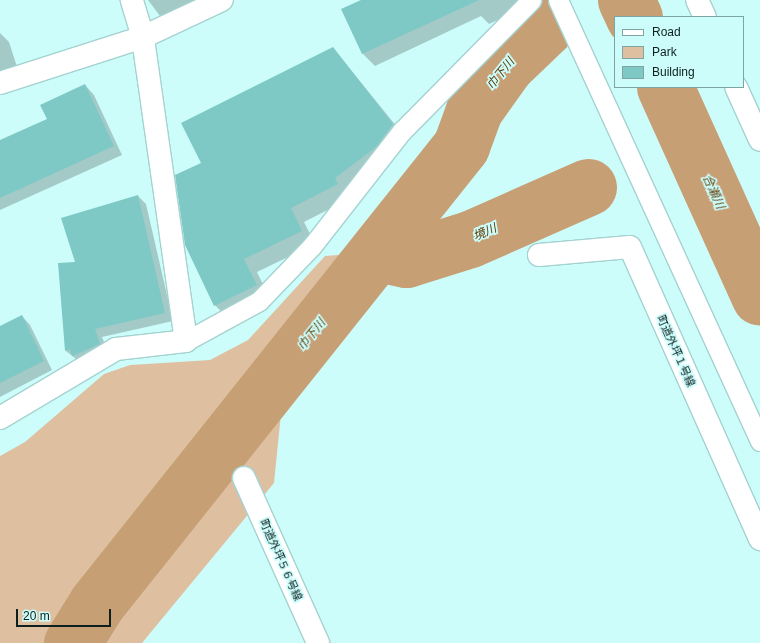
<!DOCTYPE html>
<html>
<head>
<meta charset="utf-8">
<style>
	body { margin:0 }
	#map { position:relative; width:760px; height:643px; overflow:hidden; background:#cdfdfb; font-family:Arial,"Noto Sans JP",sans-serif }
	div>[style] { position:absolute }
	.green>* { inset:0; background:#dec0a0 }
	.shadow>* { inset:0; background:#0003 }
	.river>* { height:57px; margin:-28.5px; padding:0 28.5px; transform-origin:28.5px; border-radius:28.5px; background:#c79f75 }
	.building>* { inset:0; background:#7ec8c5 }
	.roads { filter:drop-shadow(1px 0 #a4d2d0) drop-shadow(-1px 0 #a4d2d0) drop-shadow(0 1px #a4d2d0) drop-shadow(0 -1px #a4d2d0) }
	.service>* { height:19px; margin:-9.5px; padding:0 9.5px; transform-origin:9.5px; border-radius:9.5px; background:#fff }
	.minor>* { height:22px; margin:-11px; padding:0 11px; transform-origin:11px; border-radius:11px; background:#fff }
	span { translate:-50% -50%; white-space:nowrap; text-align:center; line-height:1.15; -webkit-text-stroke:3.5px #cdfdfb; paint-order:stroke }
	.street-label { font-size:11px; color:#0d1f1f }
	.water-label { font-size:12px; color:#5f3802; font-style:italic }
	.legend { position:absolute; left:614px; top:16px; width:130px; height:72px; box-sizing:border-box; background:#cdfdfb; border:1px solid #80a4a3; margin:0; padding:5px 7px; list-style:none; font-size:12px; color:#0d1f1f }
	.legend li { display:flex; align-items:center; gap:8px; height:20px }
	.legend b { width:20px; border:1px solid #80a4a3 }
	.scale { position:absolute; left:16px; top:609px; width:95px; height:18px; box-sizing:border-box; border:2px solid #0d1f1f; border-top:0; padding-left:5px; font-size:12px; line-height:14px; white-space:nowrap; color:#0d1f1f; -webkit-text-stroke:3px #cdfdfb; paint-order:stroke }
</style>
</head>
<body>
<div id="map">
	<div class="green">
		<div style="clip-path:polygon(404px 250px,281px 414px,274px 483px,142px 643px,0 643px,0 456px,25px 442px,104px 374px,130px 365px,210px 360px,248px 340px,325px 256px)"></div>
	</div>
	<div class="shadow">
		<div style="clip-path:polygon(148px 0,206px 0,160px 16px)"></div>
		<div style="clip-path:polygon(363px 0,539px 0,539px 1px,489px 24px,481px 16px,375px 66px,363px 54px,342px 10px)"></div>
		<div style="clip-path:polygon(0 33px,9px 42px,20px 76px,0 83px)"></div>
		<div style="clip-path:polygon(333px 48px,406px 138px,351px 198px,304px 222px,315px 244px,257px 272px,270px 299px,228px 319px,215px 305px,202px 163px)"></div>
		<div style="clip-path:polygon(85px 85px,94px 95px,122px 155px,0 210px,0 141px,48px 120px)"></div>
		<div style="clip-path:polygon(138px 196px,146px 204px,173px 321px,102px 337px,108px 352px,81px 363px,66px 351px,59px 264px,76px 263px)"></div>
		<div style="clip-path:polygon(22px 316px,30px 325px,52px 370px,0 397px,0 327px)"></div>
	</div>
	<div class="river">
		<div style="left:626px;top:0;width:19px;rotate:65deg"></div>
		<div style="left:665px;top:87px;width:230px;rotate:65.7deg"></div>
		<div style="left:378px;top:253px;width:29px;rotate:12deg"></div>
		<div style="left:406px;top:259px;width:67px;rotate:-17.4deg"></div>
		<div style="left:470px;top:239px;width:129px;rotate:-23.8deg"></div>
		<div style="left:72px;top:643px;width:47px;rotate:-58deg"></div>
		<div style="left:97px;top:603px;width:584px;rotate:-51.46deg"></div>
		<div style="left:461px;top:146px;width:38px;rotate:-70deg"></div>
		<div style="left:474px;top:110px;width:55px;rotate:-54.6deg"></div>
		<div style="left:506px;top:65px;width:57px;rotate:-43.6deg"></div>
	</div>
	<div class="building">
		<div style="clip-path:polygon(361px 0,479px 0,362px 54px,341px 9px)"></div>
		<div style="clip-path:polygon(333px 47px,393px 124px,376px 147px,335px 178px,338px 184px,291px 208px,302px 231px,244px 259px,257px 285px,214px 306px,185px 245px,175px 175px,201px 163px,181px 123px)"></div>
		<div style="clip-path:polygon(85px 84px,114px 146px,0 198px,0 140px,47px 119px,40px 105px)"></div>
		<div style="clip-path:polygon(138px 195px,165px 313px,95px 329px,100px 344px,72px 356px,70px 349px,65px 351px,58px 263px,75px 262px,61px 218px)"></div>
		<div style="clip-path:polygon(22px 315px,44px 361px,0 383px,0 326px)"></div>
	</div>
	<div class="roads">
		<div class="service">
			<div style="left:558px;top:0;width:485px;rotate:65.4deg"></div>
			<div style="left:186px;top:341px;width:83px;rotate:-28.7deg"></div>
			<div style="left:259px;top:301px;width:76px;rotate:-46.1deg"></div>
			<div style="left:312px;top:246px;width:146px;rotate:-52deg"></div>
			<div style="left:402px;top:131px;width:184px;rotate:-45.4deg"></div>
		</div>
		<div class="minor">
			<div style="left:697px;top:0;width:19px;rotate:65deg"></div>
			<div style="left:0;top:83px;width:150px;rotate:-17.8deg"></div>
			<div style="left:143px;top:37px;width:87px;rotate:-25.1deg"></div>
			<div style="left:736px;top:87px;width:58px;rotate:65.6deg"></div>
			<div style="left:539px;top:255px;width:91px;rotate:-5deg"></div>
			<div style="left:630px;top:247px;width:320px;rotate:66deg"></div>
			<div style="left:0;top:418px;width:135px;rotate:-30.7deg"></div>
			<div style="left:116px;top:349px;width:70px;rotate:-6.5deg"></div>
			<div style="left:186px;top:341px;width:307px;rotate:-98.1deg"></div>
			<div style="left:143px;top:37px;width:39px;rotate:-107deg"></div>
			<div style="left:244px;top:478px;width:181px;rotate:65.8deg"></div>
		</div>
	</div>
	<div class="street-label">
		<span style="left:676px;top:351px;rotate:66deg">町道外坪１号線</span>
		<span style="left:281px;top:560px;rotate:66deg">町道外坪５６号線</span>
	</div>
	<div class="water-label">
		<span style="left:501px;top:74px;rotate:-51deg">巾下川</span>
		<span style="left:713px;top:192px;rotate:66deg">合瀬川</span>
		<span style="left:485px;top:233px;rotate:-23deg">境川</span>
		<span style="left:312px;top:335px;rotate:-51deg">巾下川</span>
	</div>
	<ul class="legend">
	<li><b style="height:5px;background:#fff"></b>Road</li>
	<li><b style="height:11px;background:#dec0a0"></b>Park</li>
	<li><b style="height:11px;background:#7ec8c5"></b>Building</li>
	</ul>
	<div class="scale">20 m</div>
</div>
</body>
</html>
